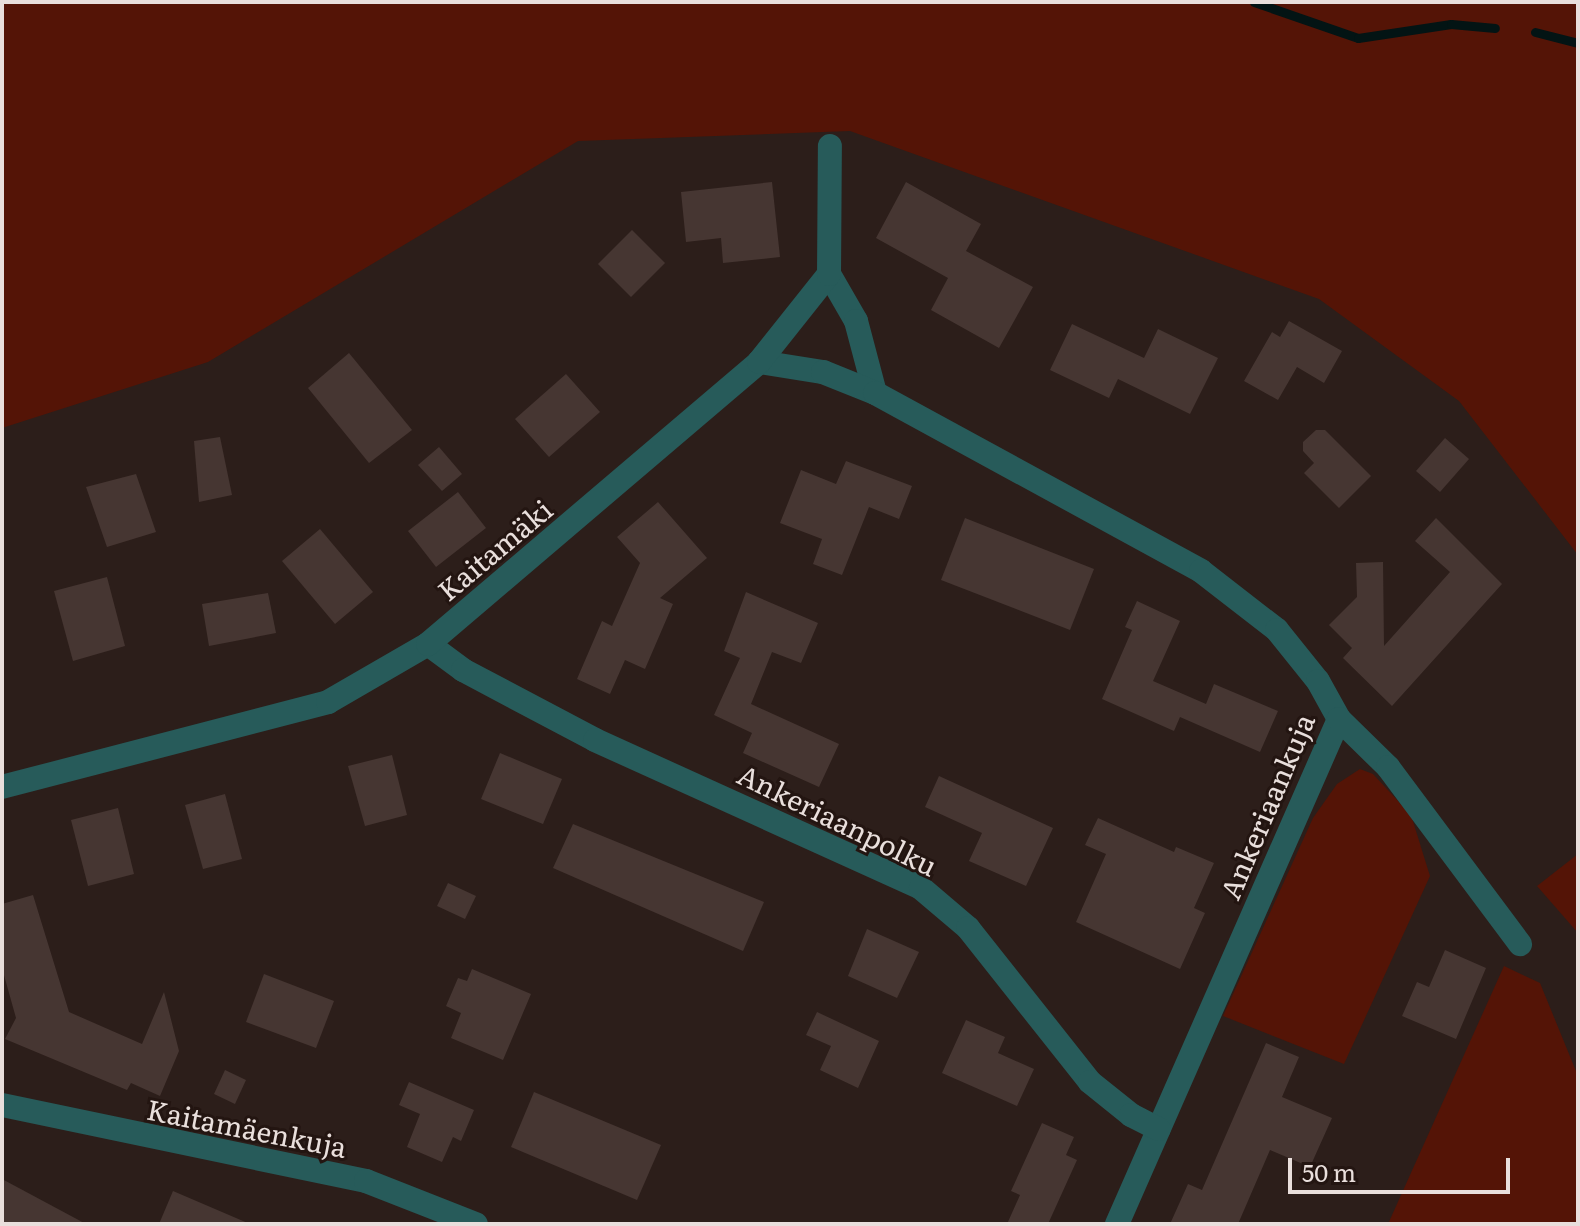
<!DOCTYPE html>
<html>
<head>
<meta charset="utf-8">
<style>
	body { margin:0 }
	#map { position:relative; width:1580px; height:1226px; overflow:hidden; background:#2c1e1a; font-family:Literata,serif }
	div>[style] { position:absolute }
	.green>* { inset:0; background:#541406 }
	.stream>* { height:9px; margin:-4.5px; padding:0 4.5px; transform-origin:4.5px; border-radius:4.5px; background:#031414 }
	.building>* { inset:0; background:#463632 }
	.street>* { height:24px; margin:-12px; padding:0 12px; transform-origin:12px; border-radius:12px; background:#275b5a }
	span { translate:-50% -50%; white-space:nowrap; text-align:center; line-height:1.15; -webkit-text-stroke:6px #231511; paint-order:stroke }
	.street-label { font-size:28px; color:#e9dfdc }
	.frame { position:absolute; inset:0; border:4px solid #e9dfdc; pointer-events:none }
	.scale { position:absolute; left:1288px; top:1158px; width:222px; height:36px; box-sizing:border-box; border:4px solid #e9dfdc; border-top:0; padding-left:10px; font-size:24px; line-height:28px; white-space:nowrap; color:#e9dfdc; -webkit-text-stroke:6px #231511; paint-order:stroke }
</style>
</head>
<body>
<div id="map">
	<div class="green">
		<div style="clip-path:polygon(2px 2px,1578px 2px,1578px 555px,1459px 401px,1319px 299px,850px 131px,578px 141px,208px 362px,2px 428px)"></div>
		<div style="clip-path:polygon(1360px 769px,1373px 774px,1411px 815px,1430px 876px,1344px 1064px,1223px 1016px,1313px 818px,1337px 784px)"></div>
		<div style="clip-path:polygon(1578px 854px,1578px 933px,1537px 886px)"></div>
		<div style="clip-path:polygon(1504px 966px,1540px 983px,1578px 1076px,1578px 1224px,1388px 1224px)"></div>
	</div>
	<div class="stream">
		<div style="left:1254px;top:2px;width:110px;rotate:19.1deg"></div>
		<div style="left:1358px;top:38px;width:94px;rotate:-8.6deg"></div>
		<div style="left:1451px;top:24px;width:44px;rotate:5.2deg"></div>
		<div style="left:1535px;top:32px;width:44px;rotate:14.3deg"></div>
	</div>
	<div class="building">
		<div style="clip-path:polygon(772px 182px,780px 257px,723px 263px,721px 238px,686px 242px,681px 192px)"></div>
		<div style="clip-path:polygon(906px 182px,981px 224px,966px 251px,1033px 287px,999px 348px,931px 310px,948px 278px,876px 238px)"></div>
		<div style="clip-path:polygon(632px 230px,665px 263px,631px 297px,598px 264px)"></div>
		<div style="clip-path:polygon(1289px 321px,1342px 351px,1324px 383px,1297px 367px,1278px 400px,1244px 381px,1272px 332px,1280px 337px)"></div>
		<div style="clip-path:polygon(1072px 324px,1144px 358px,1158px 329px,1218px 358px,1190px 414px,1118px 379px,1109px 398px,1050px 370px)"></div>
		<div style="clip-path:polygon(349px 353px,412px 430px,369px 463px,308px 388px)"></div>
		<div style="clip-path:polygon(566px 374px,600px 412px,549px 457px,515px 419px)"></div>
		<div style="clip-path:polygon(1316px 430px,1325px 430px,1371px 476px,1339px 508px,1304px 473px,1314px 463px,1303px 451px,1303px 442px)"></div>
		<div style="clip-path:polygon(220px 437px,232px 495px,199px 502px,194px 441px)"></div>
		<div style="clip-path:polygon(1445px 438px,1469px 459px,1440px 492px,1416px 471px)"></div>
		<div style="clip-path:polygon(439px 447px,462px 474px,442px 491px,418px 465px)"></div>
		<div style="clip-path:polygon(846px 461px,912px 486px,899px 519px,869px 507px,842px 575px,813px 564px,822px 539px,780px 523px,801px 470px,836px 484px)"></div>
		<div style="clip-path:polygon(136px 474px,156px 532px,107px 547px,86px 487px)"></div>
		<div style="clip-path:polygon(458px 492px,486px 528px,436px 567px,408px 531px)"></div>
		<div style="clip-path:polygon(658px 502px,707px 558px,660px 598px,673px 604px,645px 669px,625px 660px,610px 694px,577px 679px,602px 621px,612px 626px,640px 563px,617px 537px)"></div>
		<div style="clip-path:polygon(965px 518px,1094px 569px,1070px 630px,941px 580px)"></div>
		<div style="clip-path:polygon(1436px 518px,1502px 584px,1392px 706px,1343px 658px,1352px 648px,1329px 625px,1357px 597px,1356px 563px,1383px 562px,1384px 646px,1450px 572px,1415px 541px)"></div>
		<div style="clip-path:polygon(320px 529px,373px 592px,335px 624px,282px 561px)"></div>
		<div style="clip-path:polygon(107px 577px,125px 646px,73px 661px,54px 591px)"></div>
		<div style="clip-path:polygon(746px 592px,818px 623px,801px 663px,772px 652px,751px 704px,839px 744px,819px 787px,743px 753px,752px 733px,714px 715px,740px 658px,724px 651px)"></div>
		<div style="clip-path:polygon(268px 593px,276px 633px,209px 646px,202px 604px)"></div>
		<div style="clip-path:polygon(1137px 601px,1180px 621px,1153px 681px,1206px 704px,1214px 684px,1278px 711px,1260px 752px,1180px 717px,1174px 731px,1102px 699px,1132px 630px,1125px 627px)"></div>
		<div style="clip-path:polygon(500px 753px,562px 779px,543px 824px,481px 799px)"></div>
		<div style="clip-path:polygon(392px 755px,407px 815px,365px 826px,348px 766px)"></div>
		<div style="clip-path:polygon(939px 776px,1053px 828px,1026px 886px,969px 861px,982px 833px,925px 807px)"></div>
		<div style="clip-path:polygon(225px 794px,242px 859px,203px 869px,185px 805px)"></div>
		<div style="clip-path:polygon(118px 808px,134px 874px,88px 886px,71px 820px)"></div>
		<div style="clip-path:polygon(1098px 818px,1174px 852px,1176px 847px,1214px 863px,1194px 908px,1205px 913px,1180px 969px,1076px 922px,1106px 854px,1085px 845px)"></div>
		<div style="clip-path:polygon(573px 824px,764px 902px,743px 951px,553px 868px)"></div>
		<div style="clip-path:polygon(448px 883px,476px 896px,465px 919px,437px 906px)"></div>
		<div style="clip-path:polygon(33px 895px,69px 1012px,142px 1044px,164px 992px,179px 1051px,160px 1096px,131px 1083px,127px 1090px,5px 1039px,16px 1018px,2px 968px,2px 904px)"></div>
		<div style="clip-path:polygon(867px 929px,919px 952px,897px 998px,848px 976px)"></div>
		<div style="clip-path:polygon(1445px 950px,1486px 968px,1456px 1039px,1402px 1016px,1417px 982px,1429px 987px)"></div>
		<div style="clip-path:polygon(472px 969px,531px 994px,503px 1060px,451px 1038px,461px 1013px,446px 1006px,458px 978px,467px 981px)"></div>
		<div style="clip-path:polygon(264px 974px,334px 1001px,316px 1048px,246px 1022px)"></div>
		<div style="clip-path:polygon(817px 1012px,879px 1041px,858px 1088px,820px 1070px,831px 1046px,806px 1035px)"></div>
		<div style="clip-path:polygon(966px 1020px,1005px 1037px,998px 1053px,1034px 1069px,1017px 1106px,942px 1073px)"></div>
		<div style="clip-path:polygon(1266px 1043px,1299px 1057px,1282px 1097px,1332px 1118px,1310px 1167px,1270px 1150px,1238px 1224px,1170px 1224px,1188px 1184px,1202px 1190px)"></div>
		<div style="clip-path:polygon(225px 1070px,246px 1080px,235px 1104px,214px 1094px)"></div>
		<div style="clip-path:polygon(409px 1082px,474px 1110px,461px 1141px,453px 1137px,442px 1162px,407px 1147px,420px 1114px,399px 1105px)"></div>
		<div style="clip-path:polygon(534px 1092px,661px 1145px,637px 1200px,511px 1147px)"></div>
		<div style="clip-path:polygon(1042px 1123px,1074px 1137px,1066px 1155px,1077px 1160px,1048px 1224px,1007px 1224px,1020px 1195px,1011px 1191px)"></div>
		<div style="clip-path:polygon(2px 1179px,86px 1224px,2px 1224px)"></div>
		<div style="clip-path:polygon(173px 1191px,250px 1224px,159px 1224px)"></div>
	</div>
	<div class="street">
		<div style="left:829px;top:274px;width:54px;rotate:60.1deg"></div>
		<div style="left:856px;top:321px;width:74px;rotate:75.2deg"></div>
		<div style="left:759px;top:362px;width:65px;rotate:8.9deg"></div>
		<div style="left:823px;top:372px;width:56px;rotate:22deg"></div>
		<div style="left:875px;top:393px;width:371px;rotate:28.6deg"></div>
		<div style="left:1201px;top:571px;width:96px;rotate:37.8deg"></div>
		<div style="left:1277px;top:630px;width:65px;rotate:51.2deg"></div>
		<div style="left:1318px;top:681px;width:43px;rotate:61.1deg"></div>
		<div style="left:1339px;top:719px;width:552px;rotate:113.73deg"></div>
		<div style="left:428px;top:644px;width:44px;rotate:36.6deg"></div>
		<div style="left:463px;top:670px;width:149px;rotate:27.9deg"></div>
		<div style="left:595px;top:740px;width:358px;rotate:24.4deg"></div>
		<div style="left:921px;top:888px;width:62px;rotate:40.4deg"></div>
		<div style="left:968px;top:928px;width:196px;rotate:51.6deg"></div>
		<div style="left:1090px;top:1082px;width:53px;rotate:38.8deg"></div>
		<div style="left:1131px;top:1115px;width:31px;rotate:27deg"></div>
		<div style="left:1339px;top:719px;width:69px;rotate:44.4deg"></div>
		<div style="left:1388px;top:767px;width:221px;rotate:53.3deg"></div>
		<div style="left:2px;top:787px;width:337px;rotate:-14.6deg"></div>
		<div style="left:328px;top:702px;width:116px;rotate:-30.1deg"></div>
		<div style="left:428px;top:644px;width:435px;rotate:-40.4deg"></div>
		<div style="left:759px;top:362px;width:112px;rotate:-51.5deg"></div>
		<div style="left:829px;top:274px;width:128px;rotate:-89.6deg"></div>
		<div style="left:2px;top:1105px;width:372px;rotate:11.8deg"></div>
		<div style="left:366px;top:1181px;width:118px;rotate:21.4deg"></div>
	</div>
	<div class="street-label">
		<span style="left:494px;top:549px;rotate:-40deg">Kaitamäki</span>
		<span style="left:1266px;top:806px;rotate:-67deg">Ankeriaankuja</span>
		<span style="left:838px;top:819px;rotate:26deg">Ankeriaanpolku</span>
		<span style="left:247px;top:1127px;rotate:11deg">Kaitamäenkuja</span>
	</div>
	<div class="frame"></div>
	<div class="scale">50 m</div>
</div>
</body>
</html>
